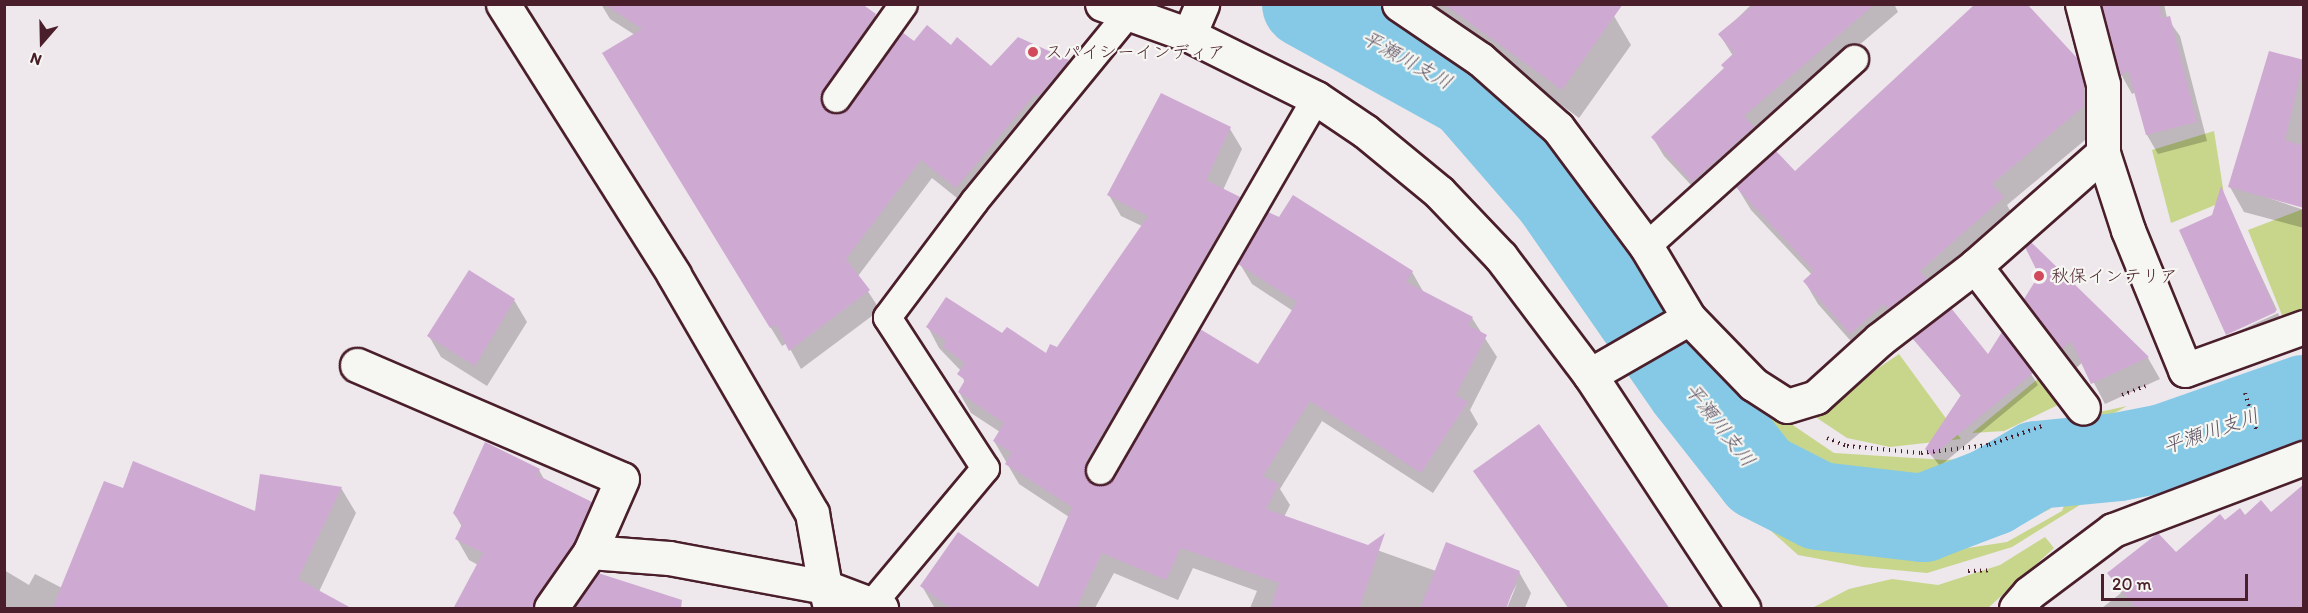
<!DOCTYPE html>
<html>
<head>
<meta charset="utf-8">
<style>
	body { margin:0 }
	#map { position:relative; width:2308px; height:613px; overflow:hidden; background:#eee7ec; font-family:Itim,"Klee One",sans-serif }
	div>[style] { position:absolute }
	.green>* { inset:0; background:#c7d68a }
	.shadow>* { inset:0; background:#0003 }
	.river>* { height:88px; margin:-44px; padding:0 44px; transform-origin:44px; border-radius:44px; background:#85c9e6 }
	.building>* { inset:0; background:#cea9d2 }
	.path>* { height:4px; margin-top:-2px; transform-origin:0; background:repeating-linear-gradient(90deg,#4a1f2b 0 1.5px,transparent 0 6px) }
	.roads { filter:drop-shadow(2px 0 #4a1f2b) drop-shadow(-2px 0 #4a1f2b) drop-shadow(0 2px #4a1f2b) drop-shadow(0 -2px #4a1f2b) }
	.lane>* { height:27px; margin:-13.5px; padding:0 13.5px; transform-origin:13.5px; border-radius:13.5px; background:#f6f6f2 }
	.street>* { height:33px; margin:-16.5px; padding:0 16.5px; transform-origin:16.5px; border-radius:16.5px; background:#f6f6f2 }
	.secondary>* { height:33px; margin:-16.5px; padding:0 16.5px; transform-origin:16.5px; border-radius:16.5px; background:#f6f6f2 }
	.dots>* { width:16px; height:16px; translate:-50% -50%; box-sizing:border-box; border:3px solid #f6f6f2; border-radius:50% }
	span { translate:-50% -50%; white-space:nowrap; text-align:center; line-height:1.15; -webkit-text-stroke:4.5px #f6f6f2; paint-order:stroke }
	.poi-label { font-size:18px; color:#4a1f2b }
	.left { translate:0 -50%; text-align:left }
	.water-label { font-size:20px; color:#5c5263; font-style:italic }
	.frame { position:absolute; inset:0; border:6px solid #4a1f2b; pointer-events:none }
	.north { position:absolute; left:12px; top:12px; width:60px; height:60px; -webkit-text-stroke:4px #f6f6f2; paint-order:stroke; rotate:200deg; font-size:16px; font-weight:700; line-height:24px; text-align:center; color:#4a1f2b }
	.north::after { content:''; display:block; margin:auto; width:21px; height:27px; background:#4a1f2b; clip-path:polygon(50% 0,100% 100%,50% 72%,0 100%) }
	.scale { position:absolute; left:2101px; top:574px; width:147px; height:27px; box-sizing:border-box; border:3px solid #4a1f2b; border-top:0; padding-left:8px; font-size:18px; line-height:21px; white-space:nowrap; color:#4a1f2b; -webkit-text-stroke:4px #f6f6f2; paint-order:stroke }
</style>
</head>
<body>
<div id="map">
	<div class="green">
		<div style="clip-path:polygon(2214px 131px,2225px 201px,2171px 223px,2152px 150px)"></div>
		<div style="clip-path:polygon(2303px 209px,2303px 320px,2286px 325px,2248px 230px)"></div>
		<div style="clip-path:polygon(1687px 353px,1834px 453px,1946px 460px,1993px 456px,2095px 413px,2127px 406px,2002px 476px,1916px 503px,1853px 497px,1787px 485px,1761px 464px)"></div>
		<div style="clip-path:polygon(1899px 354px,1961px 439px,1890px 447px,1847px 438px,1811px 414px)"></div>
		<div style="clip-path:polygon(2045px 373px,2062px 403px,2004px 431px,1972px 433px)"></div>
		<div style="clip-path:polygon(1706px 441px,1716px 441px,1784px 509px,1845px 523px,1918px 529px,1935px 553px,2007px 542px,2062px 511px,2070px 489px,2102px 472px,2125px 477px,2012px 547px,1927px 573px,1863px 567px,1798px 555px,1750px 512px)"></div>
		<div style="clip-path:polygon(2069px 479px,2050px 509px,2004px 531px,1944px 545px,1930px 527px,2016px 492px)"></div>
		<div style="clip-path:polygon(2045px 537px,2054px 548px,1988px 608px,1812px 608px,1849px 589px,1892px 579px,1938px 585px,2000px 565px)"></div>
	</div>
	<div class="shadow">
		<div style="clip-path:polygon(601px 4px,860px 4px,875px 15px,886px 34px,833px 113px,842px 114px,915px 43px,951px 47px,992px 68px,1018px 39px,1068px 62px,1079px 80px,967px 206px,932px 178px,858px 276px,880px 310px,801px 369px,787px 343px,782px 346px,615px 72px,635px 35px,610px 19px)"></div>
		<div style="clip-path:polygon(1423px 4px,1598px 4px,1614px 16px,1631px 45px,1579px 118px)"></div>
		<div style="clip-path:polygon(1752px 4px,1894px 4px,1898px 12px,1756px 133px,1704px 199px,1664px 156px,1653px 138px,1725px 69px,1733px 56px,1720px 35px)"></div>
		<div style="clip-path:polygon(1977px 4px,2025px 4px,2076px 59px,2089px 83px,2097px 130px,2007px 205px,2016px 221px,1864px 356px,1818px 304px,1805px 282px,1812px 275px,1751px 210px,1737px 187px,1795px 174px)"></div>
		<div style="clip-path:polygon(2100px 4px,2164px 4px,2167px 18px,2180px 36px,2207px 141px,2158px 154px,2147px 135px,2136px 92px,2132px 94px,2122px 76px)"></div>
		<div style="clip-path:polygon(2304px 62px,2304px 206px,2248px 191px,2304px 210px,2304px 228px,2244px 212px,2230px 187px)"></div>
		<div style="clip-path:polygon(1162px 95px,1230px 129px,1242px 149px,1223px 190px,1239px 198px,1251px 219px,1097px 486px,1115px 479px,1259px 366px,1293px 311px,1252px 284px,1240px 264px,1412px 272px,1424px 293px,1472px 318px,1497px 357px,1470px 410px,1478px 424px,1433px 493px,1322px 421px,1280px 489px,1290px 505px,1284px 517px,1436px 571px,1519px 572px,1531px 593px,1525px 608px,1507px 608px,1517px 584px,1504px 608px,1250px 608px,1257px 591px,1193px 568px,1178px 600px,1114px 573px,1095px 608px,934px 607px,922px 586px,1039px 589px,1069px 517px,1019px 484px,994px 441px,1000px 432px,971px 413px,959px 392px,965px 384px,961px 371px,939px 348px,928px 327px,1003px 336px,1046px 355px,1057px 349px,1142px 226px,1121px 216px,1109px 195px)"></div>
		<div style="clip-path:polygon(2221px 190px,2277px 310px,2227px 333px,2213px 217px)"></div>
		<div style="clip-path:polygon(2031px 244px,2148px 358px,2160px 379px,2105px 404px,2083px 362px,2075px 369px,2025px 299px,2041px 276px)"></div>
		<div style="clip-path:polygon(469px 272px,514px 300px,527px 322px,487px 386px,441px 357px,429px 336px)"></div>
		<div style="clip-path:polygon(2278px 313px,2287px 333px,2239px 356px,2228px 336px)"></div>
		<div style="clip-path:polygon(1914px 339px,1988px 356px,2031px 374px,2038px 385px,1940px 466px,1927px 450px,1962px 397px)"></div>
		<div style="clip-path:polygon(539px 470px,545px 481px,591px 503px,603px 524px,554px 608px,460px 608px,478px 565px,469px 560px,457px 539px,462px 527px,454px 513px)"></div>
		<div style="clip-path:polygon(1475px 471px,1668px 608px,1568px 608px)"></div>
		<div style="clip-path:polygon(341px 488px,356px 513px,317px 596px,324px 608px,4px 608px,4px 570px,29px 585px,35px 574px,62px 588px,123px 490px,256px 513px)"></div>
		<div style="clip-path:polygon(2271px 514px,2304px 608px,2102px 608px,2121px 593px,2109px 573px,2176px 554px,2225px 522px)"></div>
	</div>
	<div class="river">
		<div style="left:1306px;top:4px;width:186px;rotate:28.9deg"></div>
		<div style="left:1469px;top:94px;width:133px;rotate:49deg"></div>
		<div style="left:1556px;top:194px;width:236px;rotate:55.2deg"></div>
		<div style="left:1691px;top:388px;width:112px;rotate:51.9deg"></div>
		<div style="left:1760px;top:476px;width:66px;rotate:27deg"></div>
		<div style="left:1819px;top:506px;width:105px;rotate:6.6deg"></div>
		<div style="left:1923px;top:518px;width:73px;rotate:-20.9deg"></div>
		<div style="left:1991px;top:492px;width:53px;rotate:-30.4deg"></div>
		<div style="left:2037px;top:465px;width:81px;rotate:-5.6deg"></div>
		<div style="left:2118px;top:457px;width:47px;rotate:-11.1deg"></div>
		<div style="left:2164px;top:448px;width:148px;rotate:-19.3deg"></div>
	</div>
	<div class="building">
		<div style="clip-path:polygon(604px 4px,862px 4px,876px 14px,820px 96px,822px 105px,834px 114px,849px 107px,902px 32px,914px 41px,927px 25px,951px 45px,957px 37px,991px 66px,1018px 37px,1069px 60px,1038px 97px,1035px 94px,956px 188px,921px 160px,846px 259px,870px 290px,789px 351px,776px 325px,770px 328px,602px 53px,642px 29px)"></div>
		<div style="clip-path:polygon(1444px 4px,1623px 4px,1562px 90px)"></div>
		<div style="clip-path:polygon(1755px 4px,1875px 4px,1744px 116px,1754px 127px,1692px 182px,1651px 137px,1724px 68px,1721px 65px,1734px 53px,1718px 34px)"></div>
		<div style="clip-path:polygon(2102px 4px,2159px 4px,2162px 18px,2170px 16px,2197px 122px,2146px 135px,2128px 70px,2120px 77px)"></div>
		<div style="clip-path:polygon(1974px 5px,2028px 5px,2077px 58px,2084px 86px,2084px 106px,1992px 184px,2004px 197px,1920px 271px,1927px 279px,1888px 309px,1884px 304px,1850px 334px,1803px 281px,1814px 271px,1736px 187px,1776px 151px,1795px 171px)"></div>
		<div style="clip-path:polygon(2269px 51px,2304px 60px,2285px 140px,2304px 146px,2304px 208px,2228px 187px)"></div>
		<div style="clip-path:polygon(1161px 93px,1231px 127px,1206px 180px,1240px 197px,1086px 462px,1087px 478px,1101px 486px,1114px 478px,1200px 329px,1258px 364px,1297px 302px,1238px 264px,1268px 212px,1279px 217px,1293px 195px,1413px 271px,1406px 282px,1473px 317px,1468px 325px,1487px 335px,1456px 395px,1468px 402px,1421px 473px,1310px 401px,1263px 476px,1279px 484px,1266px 509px,1368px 545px,1385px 533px,1359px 609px,1270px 609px,1279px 583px,1181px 548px,1166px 580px,1102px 553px,1076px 609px,952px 609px,920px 586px,958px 532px,1038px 587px,1072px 507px,1005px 464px,1012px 453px,993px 441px,1004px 423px,958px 392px,965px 380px,957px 374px,965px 363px,943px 347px,946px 341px,926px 327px,946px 297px,1002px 333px,1007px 327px,1046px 353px,1050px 344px,1057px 347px,1148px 216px,1107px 195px)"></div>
		<div style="clip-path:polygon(2221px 186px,2276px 312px,2226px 335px,2179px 230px,2212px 215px)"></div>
		<div style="clip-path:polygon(2031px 242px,2104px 313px,2149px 357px,2091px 384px,2071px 341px,2062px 349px,2024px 299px,2039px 275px,2025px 247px)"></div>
		<div style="clip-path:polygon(469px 270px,515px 299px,475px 366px,427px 336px)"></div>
		<div style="clip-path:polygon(1951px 308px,1988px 354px,2002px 332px,2033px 373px,1932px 456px,1925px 449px,1961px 395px,1912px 338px)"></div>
		<div style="clip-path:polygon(1539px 424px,1670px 609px,1570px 609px,1473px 471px)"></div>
		<div style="clip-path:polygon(485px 442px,540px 469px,537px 475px,592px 502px,574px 543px,536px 597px,533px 609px,453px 609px,483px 553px,455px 539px,462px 524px,453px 513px)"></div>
		<div style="clip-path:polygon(133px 461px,255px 511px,260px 474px,342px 487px,298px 579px,353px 609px,52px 609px,104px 481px,123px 488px)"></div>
		<div style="clip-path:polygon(2304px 484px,2304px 609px,2137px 609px,2107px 573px,2158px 533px,2176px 552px,2220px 514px,2225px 520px,2240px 508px,2245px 515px,2261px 500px,2271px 512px)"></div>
		<div style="clip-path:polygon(1446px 542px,1520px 571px,1506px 609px,1420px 609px)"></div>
		<div style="clip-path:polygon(598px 573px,682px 600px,681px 609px,573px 609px)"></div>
	</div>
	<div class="path">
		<div style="left:2245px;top:393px;width:41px;rotate:72.9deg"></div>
		<div style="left:2122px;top:395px;width:25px;rotate:-21deg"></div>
		<div style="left:1827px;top:438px;width:22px;rotate:22deg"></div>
		<div style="left:1847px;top:446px;width:74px;rotate:5.4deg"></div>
		<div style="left:1921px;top:453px;width:68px;rotate:-6.7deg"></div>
		<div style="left:1989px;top:445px;width:56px;rotate:-19.7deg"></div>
		<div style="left:1968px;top:571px;width:24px;rotate:-2deg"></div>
	</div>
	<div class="roads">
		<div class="lane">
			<div style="left:836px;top:98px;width:115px;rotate:-54.5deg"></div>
			<div style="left:1646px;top:246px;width:280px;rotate:-42deg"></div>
			<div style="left:1100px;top:470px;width:430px;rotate:-59.9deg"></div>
			<div style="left:872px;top:603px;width:176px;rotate:-50.1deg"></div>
			<div style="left:985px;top:468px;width:180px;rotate:-123deg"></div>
			<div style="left:887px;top:317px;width:145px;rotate:-53.1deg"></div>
			<div style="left:974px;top:201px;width:243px;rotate:-50.7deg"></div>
		</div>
		<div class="street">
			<div style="left:503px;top:4px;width:320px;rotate:57.7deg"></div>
			<div style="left:674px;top:275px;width:275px;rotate:59.9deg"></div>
			<div style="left:812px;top:513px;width:75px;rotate:80deg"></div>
			<div style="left:825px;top:587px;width:60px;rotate:20.6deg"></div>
			<div style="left:1399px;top:4px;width:98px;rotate:34.2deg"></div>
			<div style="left:1480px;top:59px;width:104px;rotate:41.5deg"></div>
			<div style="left:1558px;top:128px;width:147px;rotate:53.3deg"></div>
			<div style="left:1646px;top:246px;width:84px;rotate:59.2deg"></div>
			<div style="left:1689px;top:318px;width:92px;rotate:45.9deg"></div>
			<div style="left:1753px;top:384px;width:40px;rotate:32.9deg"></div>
			<div style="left:1787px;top:406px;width:30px;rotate:-17deg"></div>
			<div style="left:1816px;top:397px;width:86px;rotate:-42.2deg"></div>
			<div style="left:1880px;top:339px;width:120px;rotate:-37.5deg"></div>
			<div style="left:1975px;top:266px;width:171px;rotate:-41.4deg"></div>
			<div style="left:2103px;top:153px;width:69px;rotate:-90deg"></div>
			<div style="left:2103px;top:84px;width:83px;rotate:-104.7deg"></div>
			<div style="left:2103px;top:153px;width:81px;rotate:72deg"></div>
			<div style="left:2128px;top:230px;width:151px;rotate:67.8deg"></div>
			<div style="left:2185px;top:370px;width:127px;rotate:-19.9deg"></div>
			<div style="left:1975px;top:266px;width:178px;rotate:52.7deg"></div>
			<div style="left:357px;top:365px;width:288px;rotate:23.3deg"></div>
			<div style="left:622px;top:479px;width:80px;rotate:113.7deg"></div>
			<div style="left:1590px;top:375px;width:114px;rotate:-29.9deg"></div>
			<div style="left:551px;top:608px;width:68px;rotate:-55.1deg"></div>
			<div style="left:590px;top:552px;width:79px;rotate:4.3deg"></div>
			<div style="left:669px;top:558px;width:159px;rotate:10.5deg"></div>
			<div style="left:825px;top:587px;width:21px;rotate:76deg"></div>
			<div style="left:2016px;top:608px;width:20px;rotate:-49deg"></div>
			<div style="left:2029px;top:593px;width:105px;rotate:-36.9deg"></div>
			<div style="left:2113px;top:530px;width:204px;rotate:-20.7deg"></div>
		</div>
		<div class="secondary">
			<div style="left:1102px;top:4px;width:92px;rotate:19.6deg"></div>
			<div style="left:1189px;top:35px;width:142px;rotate:26.4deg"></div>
			<div style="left:1316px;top:98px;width:59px;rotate:34deg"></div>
			<div style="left:1365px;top:131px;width:96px;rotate:39.5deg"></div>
			<div style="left:1439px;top:192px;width:90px;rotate:46.4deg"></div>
			<div style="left:1501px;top:257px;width:148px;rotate:53deg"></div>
			<div style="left:1590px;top:375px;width:279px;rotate:56.7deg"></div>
			<div style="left:1189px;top:35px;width:34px;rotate:-67deg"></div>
		</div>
	</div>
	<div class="dots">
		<div style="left:1033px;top:52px;background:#d1495b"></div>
		<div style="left:2039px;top:276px;background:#d1495b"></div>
	</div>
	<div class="poi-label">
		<span class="left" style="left:1045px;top:52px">スパイシーインディア</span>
		<span class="left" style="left:2051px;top:276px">秋保インテリア</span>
	</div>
	<div class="water-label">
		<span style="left:1407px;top:60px;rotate:29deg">平瀬川支川</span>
		<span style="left:1720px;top:425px;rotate:52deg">平瀬川支川</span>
		<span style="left:2211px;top:431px;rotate:-19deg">平瀬川支川</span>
	</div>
	<div class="frame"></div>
	<div class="north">N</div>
	<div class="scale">20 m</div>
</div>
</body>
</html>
